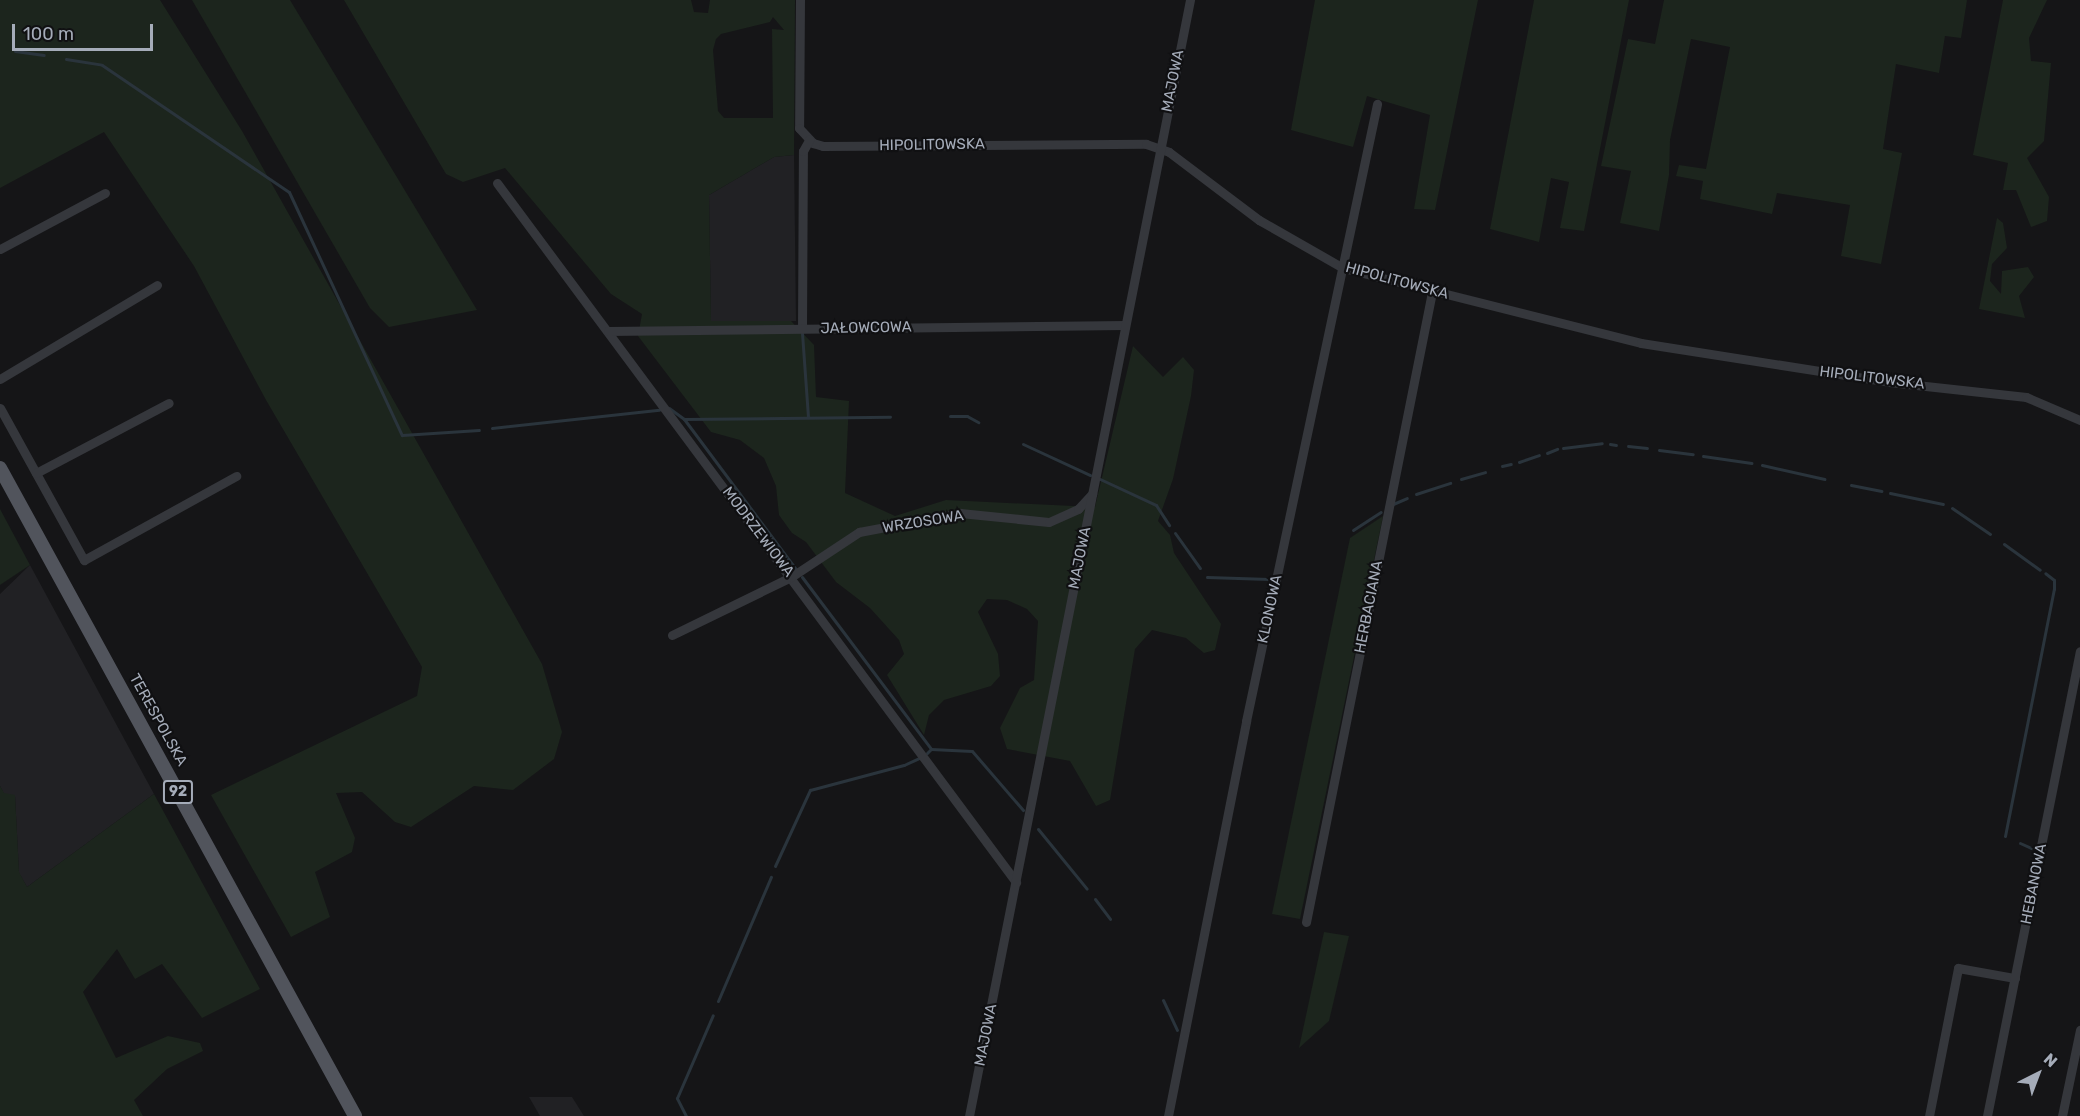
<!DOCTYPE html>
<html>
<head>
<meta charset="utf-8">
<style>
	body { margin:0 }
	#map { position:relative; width:2080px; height:1116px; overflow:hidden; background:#151517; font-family:Rubik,sans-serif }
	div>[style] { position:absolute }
	.built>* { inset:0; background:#212124 }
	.green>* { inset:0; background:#1c251d }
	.stream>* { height:3px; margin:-1.5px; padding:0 1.5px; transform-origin:1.5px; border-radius:1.5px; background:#2a343c }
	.street>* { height:9px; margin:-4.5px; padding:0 4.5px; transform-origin:4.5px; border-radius:4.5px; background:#35373c }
	.primary>* { height:14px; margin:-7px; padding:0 7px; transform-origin:7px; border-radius:7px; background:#51545c }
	span { translate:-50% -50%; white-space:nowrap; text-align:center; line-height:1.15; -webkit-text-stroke:4.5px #101012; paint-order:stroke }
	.shield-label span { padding:2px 4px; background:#101012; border:2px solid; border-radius:4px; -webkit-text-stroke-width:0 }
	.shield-label { font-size:14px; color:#a5acb9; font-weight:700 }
	.street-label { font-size:15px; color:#a5acb9 }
	.north { position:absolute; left:2008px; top:1044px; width:60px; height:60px; -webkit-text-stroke:4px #101012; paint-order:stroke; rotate:42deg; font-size:16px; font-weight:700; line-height:24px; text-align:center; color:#a5acb9 }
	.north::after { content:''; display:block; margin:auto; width:21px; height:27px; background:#a5acb9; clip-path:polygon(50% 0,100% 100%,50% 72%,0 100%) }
	.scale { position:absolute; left:12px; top:24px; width:141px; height:27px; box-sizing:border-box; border:3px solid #a5acb9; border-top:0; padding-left:8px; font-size:18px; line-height:21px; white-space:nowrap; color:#a5acb9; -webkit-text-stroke:4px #101012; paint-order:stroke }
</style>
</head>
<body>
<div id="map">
	<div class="built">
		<div style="clip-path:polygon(794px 155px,796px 321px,711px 321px,709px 195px,774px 157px)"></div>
		<div style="clip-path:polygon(30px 565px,154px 794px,27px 887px,19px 873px,15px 796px,4px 794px,0 786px,0 594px)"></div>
		<div style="clip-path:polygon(529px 1097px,572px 1097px,584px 1116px,540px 1116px)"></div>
	</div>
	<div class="green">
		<div style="clip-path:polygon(0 0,160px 0,242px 131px,542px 664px,562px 732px,554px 759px,513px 790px,474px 786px,411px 827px,395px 822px,362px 792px,336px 793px,355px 838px,352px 852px,315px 872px,330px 917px,291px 937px,211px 795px,417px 696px,422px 667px,266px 400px,194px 266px,104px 132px,0 188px)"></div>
		<div style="clip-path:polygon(192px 0,290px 0,477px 310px,389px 327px,370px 308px)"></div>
		<div style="clip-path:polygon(evenodd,344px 0,691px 0,694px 12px,708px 13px,710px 0,795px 0,794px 155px,774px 157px,709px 195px,711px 321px,791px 321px,814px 345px,816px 397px,849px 401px,845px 493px,895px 516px,946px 500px,1095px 507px,1133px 346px,1163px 377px,1183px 357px,1194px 370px,1191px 396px,1173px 479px,1158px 521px,1170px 535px,1174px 553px,1221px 624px,1215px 650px,1204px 653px,1186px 638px,1152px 630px,1135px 649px,1110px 800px,1096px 806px,1070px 761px,1007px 749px,1000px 728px,1020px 688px,1034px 680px,1038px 621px,1027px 609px,1007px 600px,987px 599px,978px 612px,998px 654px,1000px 676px,991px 686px,944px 700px,929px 715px,924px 735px,887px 675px,904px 654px,899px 640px,870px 608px,836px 582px,806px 542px,792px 533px,779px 515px,776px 486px,764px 458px,740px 440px,711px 432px,638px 336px,642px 314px,611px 294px,505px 168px,463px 182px,446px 174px,344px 0,773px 17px,784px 30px,772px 29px,773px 118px,724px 118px,718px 111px,713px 50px,716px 39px,721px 34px,770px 22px,773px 17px)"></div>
		<div style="clip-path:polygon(1315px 0,1478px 0,1435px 210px,1414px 209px,1430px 115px,1367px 96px,1353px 147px,1291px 130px)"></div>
		<div style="clip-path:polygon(1534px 0,1629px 0,1584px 231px,1560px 228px,1569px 182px,1551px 178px,1539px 242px,1490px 229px)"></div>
		<div style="clip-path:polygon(1664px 0,1967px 0,1961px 38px,1945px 36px,1939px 73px,1896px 64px,1883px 149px,1902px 153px,1881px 264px,1841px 256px,1850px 205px,1777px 193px,1772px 214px,1700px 199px,1703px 181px,1676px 176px,1679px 165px,1706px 169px,1730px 47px,1691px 39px,1670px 140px,1669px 175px,1659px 231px,1620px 223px,1631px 171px,1601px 166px,1628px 39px,1655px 44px)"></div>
		<div style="clip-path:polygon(2003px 0,2047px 0,2029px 38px,2031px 61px,2051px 63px,2044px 141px,2027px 158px,2049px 197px,2047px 221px,2031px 227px,2016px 190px,2003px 190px,2008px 163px,1973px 155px)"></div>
		<div style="clip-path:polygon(1997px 218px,2003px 223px,2007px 248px,1992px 264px,1990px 281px,2001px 294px,2002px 271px,2028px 267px,2034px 277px,2019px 296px,2025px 318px,1979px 309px)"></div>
		<div style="clip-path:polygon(0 509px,30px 565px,0 585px)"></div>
		<div style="clip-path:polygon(1383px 516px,1300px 919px,1272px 914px,1350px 538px)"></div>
		<div style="clip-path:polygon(0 786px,4px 793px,15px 795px,19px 872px,27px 887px,154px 794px,260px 989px,202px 1018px,162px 964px,135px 979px,117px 949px,83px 992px,116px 1058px,168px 1036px,200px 1043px,203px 1051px,167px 1069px,134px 1100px,143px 1116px,0 1116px)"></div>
		<div style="clip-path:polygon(1324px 932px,1349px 936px,1329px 1021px,1299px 1048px)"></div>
	</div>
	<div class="stream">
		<div style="left:15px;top:51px;width:29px;rotate:8deg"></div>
		<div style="left:66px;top:59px;width:36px;rotate:9deg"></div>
		<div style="left:102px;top:65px;width:226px;rotate:34.2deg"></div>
		<div style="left:289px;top:192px;width:268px;rotate:65.1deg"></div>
		<div style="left:402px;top:435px;width:77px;rotate:-3.7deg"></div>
		<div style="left:802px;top:333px;width:84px;rotate:85.9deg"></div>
		<div style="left:669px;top:408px;width:19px;rotate:36deg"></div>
		<div style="left:684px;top:419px;width:186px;rotate:53.3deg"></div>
		<div style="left:950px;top:416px;width:17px"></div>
		<div style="left:967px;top:416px;width:13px;rotate:29deg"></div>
		<div style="left:684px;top:419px;width:206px;rotate:-0.6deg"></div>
		<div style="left:492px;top:428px;width:168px;rotate:-6.2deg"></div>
		<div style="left:1023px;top:444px;width:74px;rotate:24.8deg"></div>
		<div style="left:1610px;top:444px;width:6px;rotate:9deg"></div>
		<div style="left:1628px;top:446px;width:19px;rotate:6deg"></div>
		<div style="left:1563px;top:448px;width:39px;rotate:-7deg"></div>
		<div style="left:1659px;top:450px;width:34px;rotate:7deg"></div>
		<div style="left:1547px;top:453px;width:11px;rotate:-22deg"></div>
		<div style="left:1703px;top:456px;width:49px;rotate:8.3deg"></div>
		<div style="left:1519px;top:462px;width:21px;rotate:-19deg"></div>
		<div style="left:1762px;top:465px;width:64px;rotate:12.7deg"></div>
		<div style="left:1502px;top:466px;width:9px;rotate:-13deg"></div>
		<div style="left:1100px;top:479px;width:62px;rotate:24.9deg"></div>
		<div style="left:1156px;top:505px;width:24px;rotate:57deg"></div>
		<div style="left:1461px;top:479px;width:25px;rotate:-16deg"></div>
		<div style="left:1851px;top:485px;width:31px;rotate:11deg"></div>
		<div style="left:1890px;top:493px;width:54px;rotate:11.7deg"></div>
		<div style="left:1416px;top:494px;width:36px;rotate:-18deg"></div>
		<div style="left:1393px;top:504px;width:15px;rotate:-23deg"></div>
		<div style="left:1952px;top:508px;width:46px;rotate:34.4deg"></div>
		<div style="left:1353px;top:530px;width:33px;rotate:-33deg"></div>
		<div style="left:1175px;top:533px;width:43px;rotate:54.5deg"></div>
		<div style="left:2004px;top:544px;width:44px;rotate:35.8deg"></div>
		<div style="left:802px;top:577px;width:215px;rotate:53.1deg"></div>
		<div style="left:1207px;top:577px;width:62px;rotate:1.8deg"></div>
		<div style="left:927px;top:753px;width:6px;rotate:-45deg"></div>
		<div style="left:931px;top:749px;width:41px;rotate:2.8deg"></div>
		<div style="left:972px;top:751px;width:78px;rotate:49.2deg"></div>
		<div style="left:1038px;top:829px;width:77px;rotate:50.8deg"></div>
		<div style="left:2005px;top:836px;width:252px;rotate:-78.8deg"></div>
		<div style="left:2054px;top:589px;width:9px;rotate:-90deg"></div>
		<div style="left:2054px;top:580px;width:11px;rotate:-142deg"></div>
		<div style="left:2020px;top:843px;width:12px;rotate:24deg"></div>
		<div style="left:775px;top:866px;width:84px;rotate:-65.3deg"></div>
		<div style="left:810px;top:790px;width:97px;rotate:-14.9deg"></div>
		<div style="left:904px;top:765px;width:17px;rotate:-25deg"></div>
		<div style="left:1095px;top:899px;width:25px;rotate:53deg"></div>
		<div style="left:1163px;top:1000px;width:33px;rotate:65deg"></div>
		<div style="left:718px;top:1001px;width:135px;rotate:-66.9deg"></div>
		<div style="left:686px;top:1116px;width:20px;rotate:-117deg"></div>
		<div style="left:677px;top:1098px;width:90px;rotate:-66.6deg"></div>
	</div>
	<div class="street">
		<div style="left:800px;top:0;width:128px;rotate:90.4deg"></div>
		<div style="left:799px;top:128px;width:21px;rotate:47deg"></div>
		<div style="left:813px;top:143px;width:10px;rotate:17deg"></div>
		<div style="left:823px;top:146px;width:323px;rotate:-0.4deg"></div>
		<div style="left:1146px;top:144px;width:24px;rotate:19deg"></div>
		<div style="left:1169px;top:152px;width:113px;rotate:37.1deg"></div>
		<div style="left:1259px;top:220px;width:97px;rotate:29.7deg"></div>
		<div style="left:1343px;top:268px;width:307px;rotate:14.1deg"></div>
		<div style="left:1641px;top:343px;width:251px;rotate:8.9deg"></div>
		<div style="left:1889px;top:382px;width:138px;rotate:6.2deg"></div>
		<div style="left:2026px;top:397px;width:59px;rotate:23.1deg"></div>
		<div style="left:497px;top:183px;width:871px;rotate:53.41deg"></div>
		<div style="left:0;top:249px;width:119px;rotate:-28.1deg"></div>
		<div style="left:802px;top:328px;width:177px;rotate:-89.7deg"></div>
		<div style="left:803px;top:151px;width:13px;rotate:-61deg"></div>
		<div style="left:608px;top:331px;width:517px;rotate:-0.66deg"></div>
		<div style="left:0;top:379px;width:183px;rotate:-30.9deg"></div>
		<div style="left:0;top:408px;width:174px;rotate:61.1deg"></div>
		<div style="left:84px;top:560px;width:174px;rotate:-28.9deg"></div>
		<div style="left:36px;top:473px;width:150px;rotate:-27.8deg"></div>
		<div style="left:672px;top:635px;width:132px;rotate:-26deg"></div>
		<div style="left:791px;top:577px;width:82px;rotate:-33.5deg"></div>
		<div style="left:859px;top:532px;width:103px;rotate:-10.7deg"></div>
		<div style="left:960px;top:513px;width:89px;rotate:5.8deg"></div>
		<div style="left:1049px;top:522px;width:32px;rotate:-24deg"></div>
		<div style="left:1078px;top:509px;width:21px;rotate:-47deg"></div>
		<div style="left:1306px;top:922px;width:642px;rotate:-78.69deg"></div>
		<div style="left:969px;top:1116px;width:1138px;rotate:-78.8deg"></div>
		<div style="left:1168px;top:1116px;width:403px;rotate:-78.8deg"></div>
		<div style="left:1246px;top:721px;width:631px;rotate:-78.01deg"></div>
		<div style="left:1929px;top:1116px;width:151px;rotate:-78.9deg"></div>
		<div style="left:1958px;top:968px;width:58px;rotate:10deg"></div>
		<div style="left:1987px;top:1116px;width:474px;rotate:-78.7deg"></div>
		<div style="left:2062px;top:1116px;width:88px;rotate:-78.2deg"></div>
	</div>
	<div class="primary">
		<div style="left:0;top:468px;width:739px;rotate:61.28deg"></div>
	</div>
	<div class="shield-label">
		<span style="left:178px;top:792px">92</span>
	</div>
	<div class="street-label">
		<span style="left:1173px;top:81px;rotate:-79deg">MAJOWA</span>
		<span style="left:932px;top:145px;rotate:-1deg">HIPOLITOWSKA</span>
		<span style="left:1397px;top:281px;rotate:15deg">HIPOLITOWSKA</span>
		<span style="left:866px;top:328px;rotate:-1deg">JAŁOWCOWA</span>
		<span style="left:1872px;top:378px;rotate:7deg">HIPOLITOWSKA</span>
		<span style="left:923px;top:522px;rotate:-9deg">WRZOSOWA</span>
		<span style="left:758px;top:532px;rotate:53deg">MODRZEWIOWA</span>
		<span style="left:1080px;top:558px;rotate:-79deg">MAJOWA</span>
		<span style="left:1369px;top:607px;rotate:-79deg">HERBACIANA</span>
		<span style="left:1270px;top:609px;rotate:-78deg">KLONOWA</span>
		<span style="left:158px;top:720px;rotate:61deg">TERESPOLSKA</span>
		<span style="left:2034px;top:884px;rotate:-79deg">HEBANOWA</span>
		<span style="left:986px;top:1035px;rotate:-79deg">MAJOWA</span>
	</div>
	<div class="north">N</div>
	<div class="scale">100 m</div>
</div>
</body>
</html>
